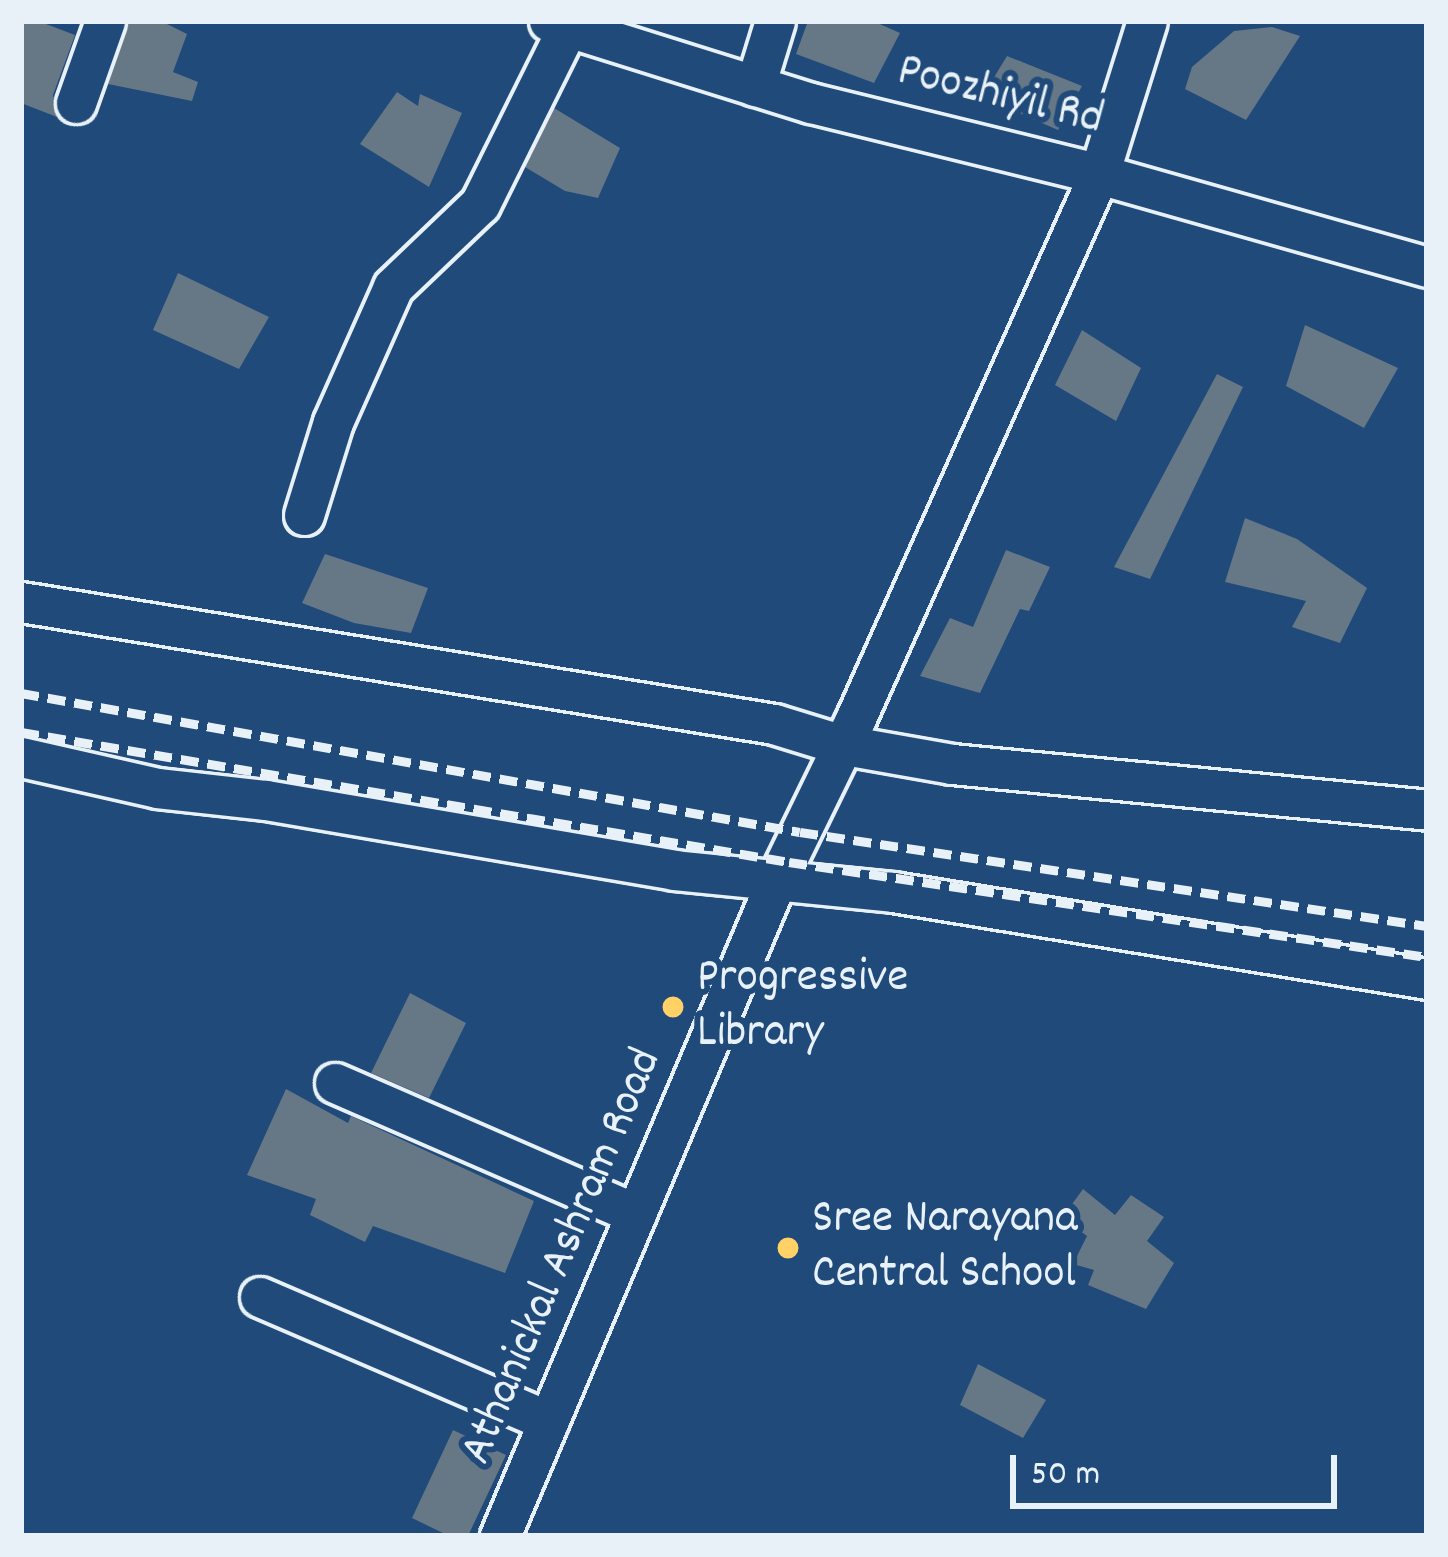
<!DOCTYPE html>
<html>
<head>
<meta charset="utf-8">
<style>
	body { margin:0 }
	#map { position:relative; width:1448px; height:1557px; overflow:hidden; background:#1f4a7a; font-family:Dekko,sans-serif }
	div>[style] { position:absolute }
	.building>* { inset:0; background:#667786 }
	.roads { filter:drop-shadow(3px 0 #e8f1f8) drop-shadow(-3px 0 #e8f1f8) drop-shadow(0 3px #e8f1f8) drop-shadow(0 -3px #e8f1f8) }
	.street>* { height:39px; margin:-19.5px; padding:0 19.5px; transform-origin:19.5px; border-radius:19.5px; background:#1f4a7a }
	.rail>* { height:9px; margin-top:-4.5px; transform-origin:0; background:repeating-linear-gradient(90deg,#e8f1f8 0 18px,transparent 0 27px) }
	.dots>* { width:33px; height:33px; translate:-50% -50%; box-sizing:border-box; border:6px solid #1f4a7a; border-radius:50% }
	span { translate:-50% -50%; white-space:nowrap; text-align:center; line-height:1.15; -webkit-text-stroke:12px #1f4a7a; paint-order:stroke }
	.street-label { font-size:48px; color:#e8f1f8 }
	.poi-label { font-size:48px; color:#e8f1f8 }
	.left { translate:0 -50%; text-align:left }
	.frame { position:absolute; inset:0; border:24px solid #e8f1f8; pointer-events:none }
	.scale { position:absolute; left:1010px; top:1455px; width:327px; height:54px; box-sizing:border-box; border:6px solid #e8f1f8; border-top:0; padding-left:15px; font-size:36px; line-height:42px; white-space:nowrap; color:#e8f1f8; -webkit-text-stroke:9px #1f4a7a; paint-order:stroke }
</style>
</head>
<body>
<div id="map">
	<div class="building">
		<div style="clip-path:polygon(21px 21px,38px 21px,75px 35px,53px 95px,57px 117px,21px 103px)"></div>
		<div style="clip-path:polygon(128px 21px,161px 21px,187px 34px,173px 72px,198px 82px,192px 101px,108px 84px)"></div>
		<div style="clip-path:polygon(808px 21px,873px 21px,900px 33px,874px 83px,796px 54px)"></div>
		<div style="clip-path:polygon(1272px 27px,1300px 36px,1246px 120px,1185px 89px,1192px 67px,1234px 31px)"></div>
		<div style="clip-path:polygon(1007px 56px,1082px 86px,1058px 130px,982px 97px)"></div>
		<div style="clip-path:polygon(397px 92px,418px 106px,420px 94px,462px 113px,429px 187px,360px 144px)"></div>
		<div style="clip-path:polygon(554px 108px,620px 148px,598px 198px,565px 191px,525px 167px)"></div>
		<div style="clip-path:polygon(178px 273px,269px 317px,239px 369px,153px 330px)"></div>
		<div style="clip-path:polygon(1305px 325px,1398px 368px,1364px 428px,1286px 386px)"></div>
		<div style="clip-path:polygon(1082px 330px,1141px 368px,1116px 421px,1055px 385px)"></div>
		<div style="clip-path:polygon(1217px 374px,1243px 387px,1150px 579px,1114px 567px)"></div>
		<div style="clip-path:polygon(1245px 518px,1297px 539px,1367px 588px,1340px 643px,1292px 627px,1306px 601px,1225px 582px)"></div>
		<div style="clip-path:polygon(1006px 550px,1050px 567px,1029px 611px,1020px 609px,980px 693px,920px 676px,950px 618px,973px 627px)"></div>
		<div style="clip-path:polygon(325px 554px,428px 588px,411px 633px,354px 623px,302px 603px)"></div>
		<div style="clip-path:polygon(410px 993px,466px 1023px,429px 1098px,371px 1073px)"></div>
		<div style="clip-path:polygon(286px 1089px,348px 1123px,351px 1116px,534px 1201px,505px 1273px,373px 1226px,365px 1242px,310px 1215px,316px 1199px,247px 1175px)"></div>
		<div style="clip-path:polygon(1083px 1189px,1115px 1215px,1131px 1195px,1164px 1217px,1147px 1241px,1174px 1263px,1146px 1309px,1088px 1285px,1094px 1270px,1073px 1264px,1087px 1236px,1062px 1218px)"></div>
		<div style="clip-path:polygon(978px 1364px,1046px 1400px,1023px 1438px,960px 1405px)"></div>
		<div style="clip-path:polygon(453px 1430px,506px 1455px,468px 1536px,449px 1536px,412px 1518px)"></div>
	</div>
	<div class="roads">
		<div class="street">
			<div style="left:549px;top:21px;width:275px;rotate:17.4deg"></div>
			<div style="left:811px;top:103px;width:297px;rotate:13.8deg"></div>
			<div style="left:1099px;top:174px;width:341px;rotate:15.8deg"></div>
			<div style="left:755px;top:86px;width:68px;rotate:-72.9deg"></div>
			<div style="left:76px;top:103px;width:87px;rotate:-70.5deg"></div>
			<div style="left:304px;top:515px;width:97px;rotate:-72.7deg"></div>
			<div style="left:333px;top:422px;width:148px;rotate:-66deg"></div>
			<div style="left:393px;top:287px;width:120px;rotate:-43.7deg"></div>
			<div style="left:480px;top:204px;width:198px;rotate:-63.6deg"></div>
			<div style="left:21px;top:602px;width:763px;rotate:9.2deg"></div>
			<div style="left:774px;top:724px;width:68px;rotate:17.1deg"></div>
			<div style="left:839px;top:744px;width:115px;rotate:10deg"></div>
			<div style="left:952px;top:764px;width:477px;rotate:5.5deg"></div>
			<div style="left:21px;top:757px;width:139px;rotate:12.8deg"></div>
			<div style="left:157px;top:788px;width:110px;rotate:6.3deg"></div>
			<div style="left:266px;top:800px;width:414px;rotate:9.7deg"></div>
			<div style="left:674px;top:870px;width:220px;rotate:5.7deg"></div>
			<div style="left:893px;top:892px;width:541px;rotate:9.25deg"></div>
			<div style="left:335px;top:1083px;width:328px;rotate:23.5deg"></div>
			<div style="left:260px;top:1297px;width:314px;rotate:23.3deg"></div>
			<div style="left:500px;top:1536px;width:708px;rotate:-67.13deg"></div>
			<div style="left:775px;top:884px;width:182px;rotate:-64deg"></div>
			<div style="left:855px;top:720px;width:598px;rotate:-65.92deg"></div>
			<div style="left:1099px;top:174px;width:160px;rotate:-72.6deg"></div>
		</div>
	</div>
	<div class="rail">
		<div style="left:21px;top:693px;width:791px;rotate:10.12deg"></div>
		<div style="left:800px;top:832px;width:634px;rotate:8.53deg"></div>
		<div style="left:21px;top:732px;width:779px;rotate:9.61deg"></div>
		<div style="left:789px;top:862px;width:645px;rotate:8.47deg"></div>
	</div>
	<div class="dots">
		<div style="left:673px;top:1007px;background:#ffd166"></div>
		<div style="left:788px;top:1248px;background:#ffd166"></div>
	</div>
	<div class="street-label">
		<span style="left:1000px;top:97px;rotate:14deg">Poozhiyil Rd</span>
		<span style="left:563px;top:1257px;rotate:-67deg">Athanickal Ashram Road</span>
	</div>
	<div class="poi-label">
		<span class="left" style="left:697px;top:1007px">Progressive<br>Library</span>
		<span class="left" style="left:812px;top:1248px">Sree Narayana<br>Central School</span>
	</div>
	<div class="frame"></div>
	<div class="scale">50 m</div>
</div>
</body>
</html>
